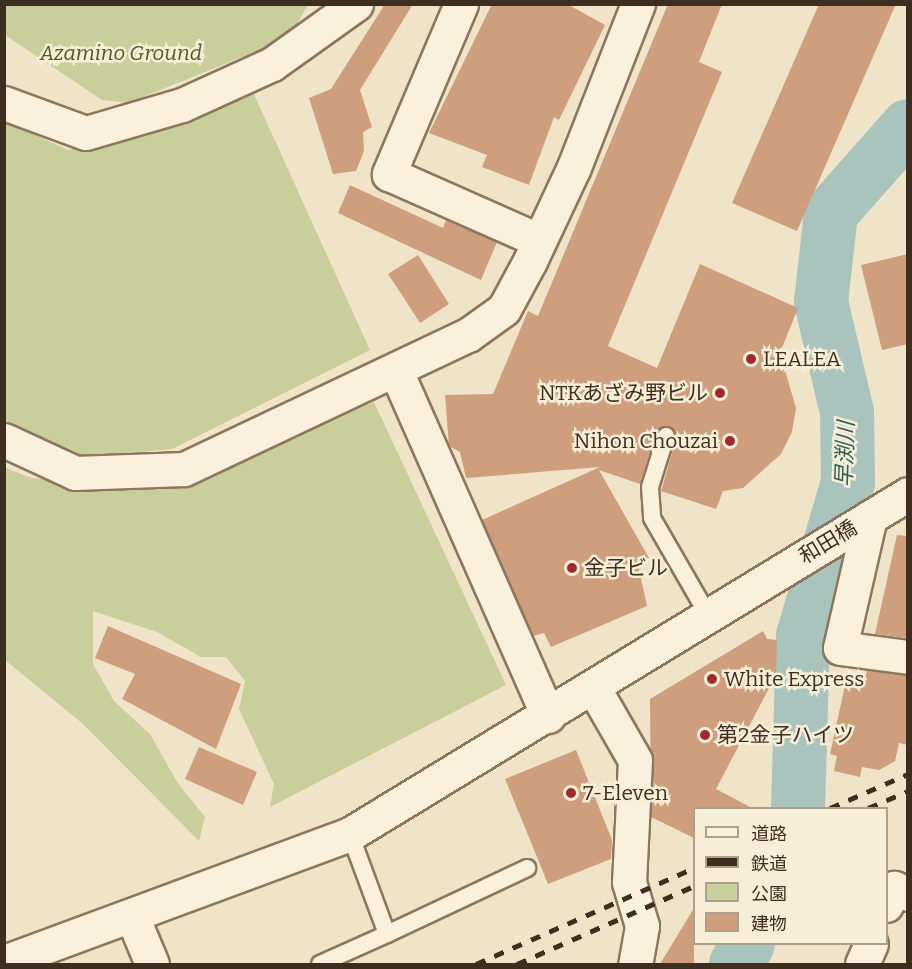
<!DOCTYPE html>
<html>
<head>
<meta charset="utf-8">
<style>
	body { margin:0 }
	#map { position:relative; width:912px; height:969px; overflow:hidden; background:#f0e4c8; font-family:Bitter,"Noto Sans JP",serif }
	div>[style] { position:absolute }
	.green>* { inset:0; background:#c9cf9b }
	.river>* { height:54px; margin:-27px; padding:0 27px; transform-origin:27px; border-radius:27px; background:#a9c4bc }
	.building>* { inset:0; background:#cf9f7d }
	.roads { filter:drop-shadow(2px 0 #8d765c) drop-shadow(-2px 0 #8d765c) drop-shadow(0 2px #8d765c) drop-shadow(0 -2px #8d765c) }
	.service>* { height:16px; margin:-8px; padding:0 8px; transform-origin:8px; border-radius:8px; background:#faf1dc }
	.minor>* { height:33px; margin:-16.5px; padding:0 16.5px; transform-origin:16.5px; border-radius:16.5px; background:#faf1dc }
	.tertiary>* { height:33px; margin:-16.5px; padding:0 16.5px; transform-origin:16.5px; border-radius:16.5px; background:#faf1dc }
	.rail>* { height:4.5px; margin-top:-2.25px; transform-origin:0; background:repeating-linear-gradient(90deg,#3d2e20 0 10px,transparent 0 20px) }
	.dots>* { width:16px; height:16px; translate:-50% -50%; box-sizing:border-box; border:3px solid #f7eed8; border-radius:50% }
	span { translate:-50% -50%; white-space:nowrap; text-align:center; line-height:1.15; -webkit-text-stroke:5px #f7eed8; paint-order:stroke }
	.park-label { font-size:21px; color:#4d5a26; font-style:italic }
	.poi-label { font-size:21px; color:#3d2e20 }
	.left { translate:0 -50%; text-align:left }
	.right { translate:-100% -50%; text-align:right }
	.street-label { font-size:21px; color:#3d2e20 }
	.water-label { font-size:22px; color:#2f5d5a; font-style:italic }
	.frame { position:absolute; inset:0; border:6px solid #3d2e20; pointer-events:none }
	.legend { position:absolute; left:693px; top:807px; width:195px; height:138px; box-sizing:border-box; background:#f7eed8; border:2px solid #ada18e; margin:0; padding:8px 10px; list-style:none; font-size:18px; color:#3d2e20 }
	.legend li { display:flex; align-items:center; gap:12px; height:30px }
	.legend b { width:30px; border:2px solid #ada18e }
</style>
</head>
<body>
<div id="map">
	<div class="green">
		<div style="clip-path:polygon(4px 5px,308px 5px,289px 38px,128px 103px,102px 100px,5px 35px)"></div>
		<div style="clip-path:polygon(253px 92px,370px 350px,172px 449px,81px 457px,5px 422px,5px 121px,68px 150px,189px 120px)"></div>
		<div style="clip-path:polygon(374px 402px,506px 685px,270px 807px,274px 784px,239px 709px,245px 681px,226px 657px,201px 657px,157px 632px,93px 611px,93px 664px,114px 701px,150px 734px,177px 782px,205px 817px,199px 841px,83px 724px,5px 660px,4px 467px,31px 478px,173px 488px)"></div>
	</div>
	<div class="river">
		<div style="left:798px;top:808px;width:172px;rotate:-88.3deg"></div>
		<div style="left:803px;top:636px;width:160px;rotate:-73.7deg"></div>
		<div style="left:848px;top:482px;width:70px;rotate:-90.8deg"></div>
		<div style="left:847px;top:412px;width:113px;rotate:-103.3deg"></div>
		<div style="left:821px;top:302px;width:90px;rotate:-83.6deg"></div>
		<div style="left:831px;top:213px;width:116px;rotate:-48.5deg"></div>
		<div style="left:736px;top:964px;width:23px;rotate:-59deg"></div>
	</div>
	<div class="building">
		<div style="clip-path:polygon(385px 4px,413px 4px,360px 90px,372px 127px,363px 132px,364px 151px,356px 171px,333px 174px,309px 98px,331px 89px)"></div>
		<div style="clip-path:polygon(492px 4px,567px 4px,605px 25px,559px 120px,554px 117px,529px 185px,482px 167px,487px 155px,429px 133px)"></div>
		<div style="clip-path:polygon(668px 4px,722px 4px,699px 62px,722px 72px,608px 346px,657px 368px,700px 264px,798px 308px,780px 353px,796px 408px,792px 432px,781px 454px,743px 488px,723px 491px,716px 509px,661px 491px,676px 439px,670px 426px,656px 432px,640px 484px,599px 470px,649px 558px,637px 560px,647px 606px,551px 647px,544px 633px,533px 636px,482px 520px,600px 467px,466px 478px,460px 452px,449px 446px,445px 395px,493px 394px,528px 311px,538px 316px)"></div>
		<div style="clip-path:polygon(819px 4px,896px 4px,797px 231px,732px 203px)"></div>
		<div style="clip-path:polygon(350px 185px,443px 228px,446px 220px,497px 242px,481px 280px,338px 213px)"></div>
		<div style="clip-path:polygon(908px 254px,908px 344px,882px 350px,861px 265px)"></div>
		<div style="clip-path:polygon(418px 255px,449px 304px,420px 323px,388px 274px)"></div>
		<div style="clip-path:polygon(897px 535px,908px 536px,908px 638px,875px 634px)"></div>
		<div style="clip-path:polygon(108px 626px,241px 684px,216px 749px,122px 699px,135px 674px,95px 658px)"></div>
		<div style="clip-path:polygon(763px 631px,767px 639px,777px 640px,776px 675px,716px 789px,752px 808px,694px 808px,694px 838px,651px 817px,650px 699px)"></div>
		<div style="clip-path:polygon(867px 670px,908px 675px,908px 745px,899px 743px,895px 761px,879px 770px,862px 767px,860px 777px,834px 771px,837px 756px,830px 754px,847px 676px,865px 680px)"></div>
		<div style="clip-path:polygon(199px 747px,257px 772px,243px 805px,185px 779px)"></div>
		<div style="clip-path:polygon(576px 750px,612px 840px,611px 859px,548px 884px,505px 779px)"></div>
		<div style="clip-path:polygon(694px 908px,694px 964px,660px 964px)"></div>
	</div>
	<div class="roads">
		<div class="service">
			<div style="left:666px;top:436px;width:53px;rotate:107.4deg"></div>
			<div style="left:650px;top:487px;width:31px;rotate:86deg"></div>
			<div style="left:652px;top:518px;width:112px;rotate:60deg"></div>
			<div style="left:387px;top:934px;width:155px;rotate:-25.2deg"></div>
			<div style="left:320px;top:964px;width:73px;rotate:-24.1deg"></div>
			<div style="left:387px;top:934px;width:107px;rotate:-110.3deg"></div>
		</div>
		<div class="minor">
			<div style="left:461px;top:4px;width:185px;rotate:113deg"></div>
			<div style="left:389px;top:174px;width:163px;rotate:23.9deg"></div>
			<div style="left:4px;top:103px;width:87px;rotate:20.1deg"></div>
			<div style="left:86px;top:133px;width:100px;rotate:-16.3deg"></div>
			<div style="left:182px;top:105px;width:99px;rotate:-24.5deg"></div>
			<div style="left:272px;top:64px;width:103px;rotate:-35.5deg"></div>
			<div style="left:396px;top:371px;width:377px;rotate:66.2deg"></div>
			<div style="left:4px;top:440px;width:78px;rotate:24.9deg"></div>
			<div style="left:75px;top:473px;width:109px;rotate:-2.1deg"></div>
			<div style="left:184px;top:469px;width:314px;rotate:-25.3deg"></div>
			<div style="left:468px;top:335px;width:44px;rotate:-35.8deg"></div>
			<div style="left:504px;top:309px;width:55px;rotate:-61.6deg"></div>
			<div style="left:530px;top:261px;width:104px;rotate:-64.9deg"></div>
			<div style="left:574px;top:167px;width:175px;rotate:-68.6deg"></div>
			<div style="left:870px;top:517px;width:134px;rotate:102.9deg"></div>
			<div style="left:840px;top:648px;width:69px;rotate:7.5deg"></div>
			<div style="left:593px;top:687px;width:84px;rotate:60.1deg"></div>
			<div style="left:635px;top:760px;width:122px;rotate:92.8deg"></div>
			<div style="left:629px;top:882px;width:46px;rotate:73.5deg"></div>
			<div style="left:642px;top:926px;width:39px;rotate:100deg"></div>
			<div style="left:886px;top:905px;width:19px;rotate:-65deg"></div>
			<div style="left:894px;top:888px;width:15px;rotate:23deg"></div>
			<div style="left:862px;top:964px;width:22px;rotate:-66deg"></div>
		</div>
		<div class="tertiary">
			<div style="left:132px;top:916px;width:52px;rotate:67.4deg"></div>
			<div style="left:4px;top:962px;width:369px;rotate:-20.3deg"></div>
			<div style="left:350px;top:834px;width:653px;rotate:-31.35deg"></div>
		</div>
	</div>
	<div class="rail">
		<div style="left:830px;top:808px;width:85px;rotate:-23.6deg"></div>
		<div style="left:868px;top:808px;width:43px;rotate:-23deg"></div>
		<div style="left:476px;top:964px;width:238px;rotate:-23.8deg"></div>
		<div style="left:517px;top:964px;width:193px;rotate:-23.8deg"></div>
	</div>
	<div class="dots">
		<div style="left:751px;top:359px;background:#9e2a2b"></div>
		<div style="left:720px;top:393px;background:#9e2a2b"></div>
		<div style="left:730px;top:441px;background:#9e2a2b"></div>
		<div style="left:572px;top:568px;background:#9e2a2b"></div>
		<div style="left:712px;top:679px;background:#9e2a2b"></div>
		<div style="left:705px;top:735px;background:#9e2a2b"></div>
		<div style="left:571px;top:793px;background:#9e2a2b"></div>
	</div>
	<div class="park-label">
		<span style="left:121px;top:53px">Azamino Ground</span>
	</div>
	<div class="poi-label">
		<span class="left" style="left:763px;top:359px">LEALEA</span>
		<span class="right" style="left:708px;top:393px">NTKあざみ野ビル</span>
		<span class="right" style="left:718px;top:441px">Nihon Chouzai</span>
		<span class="left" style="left:584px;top:568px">金子ビル</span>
		<span class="left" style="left:724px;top:679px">White Express</span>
		<span class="left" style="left:717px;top:735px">第2金子ハイツ</span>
		<span class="left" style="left:583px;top:793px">7-Eleven</span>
	</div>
	<div class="street-label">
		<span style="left:828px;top:542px;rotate:-31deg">和田橋</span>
	</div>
	<div class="water-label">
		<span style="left:845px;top:454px;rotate:-88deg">早渕川</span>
	</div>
	<div class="frame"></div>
	<ul class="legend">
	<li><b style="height:8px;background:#faf1dc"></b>道路</li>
	<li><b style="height:8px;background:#3d2e20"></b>鉄道</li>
	<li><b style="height:16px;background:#c9cf9b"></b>公園</li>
	<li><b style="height:16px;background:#cf9f7d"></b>建物</li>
	</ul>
</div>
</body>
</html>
